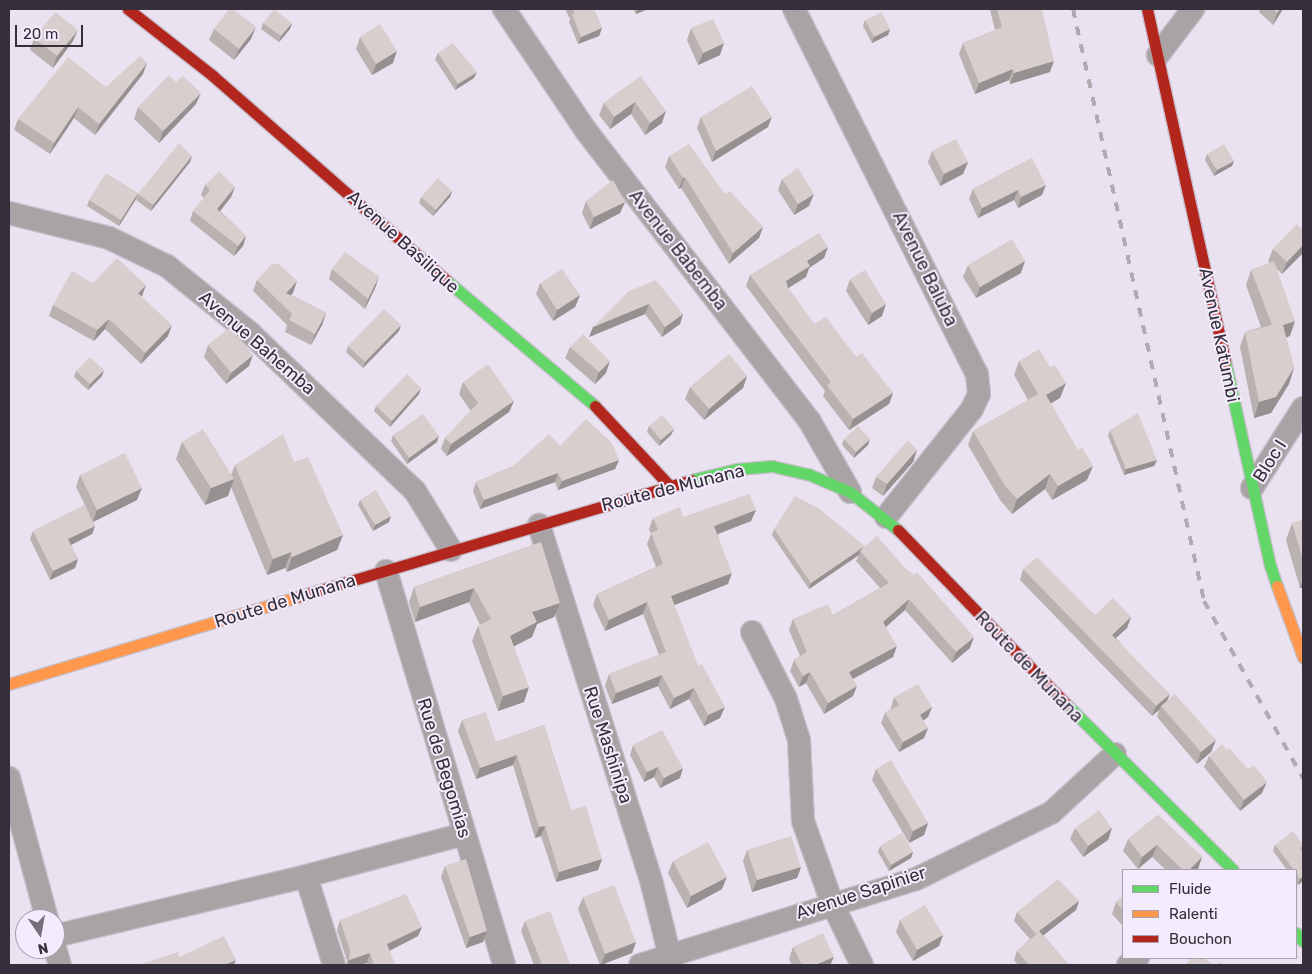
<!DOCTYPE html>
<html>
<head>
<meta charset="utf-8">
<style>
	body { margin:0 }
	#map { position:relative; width:1312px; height:974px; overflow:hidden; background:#eae2f1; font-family:Rubik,sans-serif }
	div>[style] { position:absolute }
	.roads { filter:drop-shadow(1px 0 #c6c0cb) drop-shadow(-1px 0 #c6c0cb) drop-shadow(0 1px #c6c0cb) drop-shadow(0 -1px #c6c0cb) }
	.street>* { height:22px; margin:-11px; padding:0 11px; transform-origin:11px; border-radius:11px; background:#a9a3a6 }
	.fast>* { height:11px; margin:-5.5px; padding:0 5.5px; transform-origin:5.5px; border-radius:5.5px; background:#63d668 }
	.slow>* { height:11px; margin:-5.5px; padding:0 5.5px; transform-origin:5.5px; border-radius:5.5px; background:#ff974d }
	.jam>* { height:11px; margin:-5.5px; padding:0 5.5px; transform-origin:5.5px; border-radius:5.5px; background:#b3261e }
	.rail>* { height:4px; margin-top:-2px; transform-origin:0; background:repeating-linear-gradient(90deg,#afabb2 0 9px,transparent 0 18px) }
	.wall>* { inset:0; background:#bab1b1 }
	.shaded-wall>* { inset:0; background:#979090 }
	.building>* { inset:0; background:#d8cece }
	span { translate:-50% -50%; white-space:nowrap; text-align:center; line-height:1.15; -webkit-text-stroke:4px #f4ebfc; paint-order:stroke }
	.street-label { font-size:18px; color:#342f3a }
	.frame { position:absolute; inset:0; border:10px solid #342f3a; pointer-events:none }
	.legend { position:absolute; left:1122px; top:869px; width:175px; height:90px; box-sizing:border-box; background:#f4ebfc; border:1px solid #a7a0ae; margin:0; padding:6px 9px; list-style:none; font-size:15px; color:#342f3a }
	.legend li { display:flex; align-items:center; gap:10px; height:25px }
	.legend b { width:25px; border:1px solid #a7a0ae }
	.north { position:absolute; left:15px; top:909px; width:50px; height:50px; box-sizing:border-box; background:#f4ebfc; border:1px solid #a7a0ae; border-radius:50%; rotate:168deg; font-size:14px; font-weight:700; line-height:20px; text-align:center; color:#342f3a }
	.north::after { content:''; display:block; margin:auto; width:18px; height:22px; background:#746e7a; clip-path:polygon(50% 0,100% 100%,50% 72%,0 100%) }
	.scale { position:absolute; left:15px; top:25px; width:68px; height:22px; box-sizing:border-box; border:2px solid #342f3a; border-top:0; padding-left:6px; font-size:15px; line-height:18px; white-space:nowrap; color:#342f3a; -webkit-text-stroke:4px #f4ebfc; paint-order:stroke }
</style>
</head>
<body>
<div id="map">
	<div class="roads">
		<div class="street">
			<div style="left:504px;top:9px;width:148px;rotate:56deg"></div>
			<div style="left:587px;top:132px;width:364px;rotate:52.4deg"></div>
			<div style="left:809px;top:420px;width:83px;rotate:60.3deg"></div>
			<div style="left:794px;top:9px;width:408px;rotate:63.4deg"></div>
			<div style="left:977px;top:374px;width:20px;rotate:84deg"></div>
			<div style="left:979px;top:394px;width:17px;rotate:115deg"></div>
			<div style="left:972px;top:409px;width:138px;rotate:128.5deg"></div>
			<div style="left:1158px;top:55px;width:58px;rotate:-52.7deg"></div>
			<div style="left:9px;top:213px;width:103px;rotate:14deg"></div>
			<div style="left:109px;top:238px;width:64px;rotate:25.8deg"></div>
			<div style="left:167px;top:266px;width:107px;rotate:38.9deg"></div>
			<div style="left:250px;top:333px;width:228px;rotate:43.8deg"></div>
			<div style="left:415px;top:491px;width:69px;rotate:58.6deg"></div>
			<div style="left:1252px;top:488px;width:95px;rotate:-57.5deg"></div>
			<div style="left:539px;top:525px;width:376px;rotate:72.5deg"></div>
			<div style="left:652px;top:884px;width:83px;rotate:76.1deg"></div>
			<div style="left:386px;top:571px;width:411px;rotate:73.3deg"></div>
			<div style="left:752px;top:632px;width:75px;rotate:63.1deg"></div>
			<div style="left:786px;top:699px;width:43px;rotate:72.4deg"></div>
			<div style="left:799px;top:740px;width:81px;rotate:87.2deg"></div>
			<div style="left:803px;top:821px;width:87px;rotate:70.5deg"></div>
			<div style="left:832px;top:903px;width:69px;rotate:64.2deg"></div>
			<div style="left:9px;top:778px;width:146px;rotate:74.9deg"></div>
			<div style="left:306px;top:876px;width:93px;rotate:72.5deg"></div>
			<div style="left:55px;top:936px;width:258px;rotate:-13.4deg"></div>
			<div style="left:306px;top:876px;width:163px;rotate:-14.9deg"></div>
			<div style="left:55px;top:948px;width:18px;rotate:74deg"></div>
			<div style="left:640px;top:965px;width:289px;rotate:-17.3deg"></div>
			<div style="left:916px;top:879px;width:150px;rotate:-26.1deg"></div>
			<div style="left:1051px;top:813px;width:87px;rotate:-42.7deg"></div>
			<div style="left:1128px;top:965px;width:12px;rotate:-35deg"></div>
		</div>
		<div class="fast">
			<div style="left:446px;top:280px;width:195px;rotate:40.2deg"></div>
			<div style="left:1225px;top:361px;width:209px;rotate:77.6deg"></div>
			<div style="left:1270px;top:565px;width:22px;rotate:72deg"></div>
			<div style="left:691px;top:480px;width:47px;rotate:-13.4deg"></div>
			<div style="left:737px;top:469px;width:35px;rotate:-5deg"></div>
			<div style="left:772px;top:466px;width:37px;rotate:13deg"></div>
			<div style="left:808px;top:474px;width:46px;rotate:23.2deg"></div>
			<div style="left:850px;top:492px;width:61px;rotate:38.4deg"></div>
			<div style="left:1066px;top:704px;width:235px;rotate:44.8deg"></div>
			<div style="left:1296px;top:933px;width:11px;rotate:49deg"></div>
		</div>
		<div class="slow">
			<div style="left:1277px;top:586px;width:76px;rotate:69.9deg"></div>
			<div style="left:9px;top:684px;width:304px;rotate:-16.8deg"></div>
		</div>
		<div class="jam">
			<div style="left:128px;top:9px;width:108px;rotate:38.2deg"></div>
			<div style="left:213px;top:76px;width:310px;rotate:41.2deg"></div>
			<div style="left:1147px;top:9px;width:361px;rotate:77.5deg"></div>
			<div style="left:595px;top:406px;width:108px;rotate:46.9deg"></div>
			<div style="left:898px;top:530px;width:242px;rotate:46deg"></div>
			<div style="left:300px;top:596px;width:408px;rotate:-16.5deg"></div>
		</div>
	</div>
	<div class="rail">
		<div style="left:1073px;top:9px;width:606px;rotate:77.52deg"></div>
		<div style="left:1204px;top:601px;width:203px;rotate:60.8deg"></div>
	</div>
	<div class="wall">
		<div style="clip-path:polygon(565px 9px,594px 9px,602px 28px,599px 36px,578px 44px,569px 22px,570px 19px)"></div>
		<div style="clip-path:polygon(633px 9px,648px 9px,636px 14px)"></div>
		<div style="clip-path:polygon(991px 9px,1042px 9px,1050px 72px,1010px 84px,1009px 80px,975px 94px,959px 54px,963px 43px,995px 30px,990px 10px)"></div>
		<div style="clip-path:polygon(1260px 9px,1283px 9px,1273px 25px,1259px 12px)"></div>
		<div style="clip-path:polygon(865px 20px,890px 29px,888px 35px,872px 43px,863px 26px)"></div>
		<div style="clip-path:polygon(263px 23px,292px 23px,290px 29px,279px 42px,261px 29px)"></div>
		<div style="clip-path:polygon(691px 28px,720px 55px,698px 65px,687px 40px)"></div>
		<div style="clip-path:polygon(214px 29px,251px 39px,234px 60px,209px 40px)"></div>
		<div style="clip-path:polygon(360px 37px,393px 63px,372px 75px,356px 49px)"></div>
		<div style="clip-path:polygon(34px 38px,73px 41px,53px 68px,30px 50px)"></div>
		<div style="clip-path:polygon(438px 53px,474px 78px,455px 90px,435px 59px)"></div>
		<div style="clip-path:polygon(143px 74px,95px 135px,74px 118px,50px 154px,14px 130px,18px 119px)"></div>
		<div style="clip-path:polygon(641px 76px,662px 123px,645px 135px,631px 114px,610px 129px,599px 115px,604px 103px)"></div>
		<div style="clip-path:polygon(176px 82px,196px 104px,159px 143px,134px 119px,138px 107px)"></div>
		<div style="clip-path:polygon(701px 117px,768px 127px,712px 162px,697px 128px)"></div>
		<div style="clip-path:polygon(932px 151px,968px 162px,963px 174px,940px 186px,928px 162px)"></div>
		<div style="clip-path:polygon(1207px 154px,1234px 161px,1232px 166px,1214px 176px,1205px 160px)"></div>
		<div style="clip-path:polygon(192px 156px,190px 162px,151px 211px,136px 200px,138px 194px)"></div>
		<div style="clip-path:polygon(669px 156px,725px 194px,763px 227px,759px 238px,729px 264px,681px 188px,679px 189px,665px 167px)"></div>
		<div style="clip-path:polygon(1032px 158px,1042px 195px,1018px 208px,1014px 200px,978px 218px,969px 199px,973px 189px)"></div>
		<div style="clip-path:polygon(782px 179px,809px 206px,794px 215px,778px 190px)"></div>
		<div style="clip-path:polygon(205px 185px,235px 187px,231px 197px,220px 211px,246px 236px,243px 246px,234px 256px,190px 221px,193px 211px,204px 198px,201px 195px)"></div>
		<div style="clip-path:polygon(452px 191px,450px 197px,433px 216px,419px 203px,421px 197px)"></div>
		<div style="clip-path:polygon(138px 193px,136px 199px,119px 226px,87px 206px,89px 200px)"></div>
		<div style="clip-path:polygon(586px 201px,625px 202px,620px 213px,590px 229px,582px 213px)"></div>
		<div style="clip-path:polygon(1303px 230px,1303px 253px,1282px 274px,1276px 268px,1290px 336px,1286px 337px,1294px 368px,1289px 384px,1271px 413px,1254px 418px,1240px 347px,1245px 332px,1261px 327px,1246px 285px,1251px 270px,1270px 263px,1268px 261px,1273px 249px)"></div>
		<div style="clip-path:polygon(828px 247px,824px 258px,809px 268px,806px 277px,788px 288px,814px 324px,856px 357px,893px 393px,889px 404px,849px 430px,823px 396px,825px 391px,746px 286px,750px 275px)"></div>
		<div style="clip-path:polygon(968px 265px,1021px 273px,976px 298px,963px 277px)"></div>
		<div style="clip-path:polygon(332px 269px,376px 286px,365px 309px,329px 279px)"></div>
		<div style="clip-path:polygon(850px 279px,882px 316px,868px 325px,846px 291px)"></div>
		<div style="clip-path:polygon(257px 280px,293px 293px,291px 295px,326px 313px,322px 325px,311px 345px,285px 332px,287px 325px,253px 291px)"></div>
		<div style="clip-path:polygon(93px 283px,142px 296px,141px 296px,168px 336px,141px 364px,105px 329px,94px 341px,49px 316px,53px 305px)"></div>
		<div style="clip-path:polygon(540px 283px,580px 295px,575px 307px,553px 321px,536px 294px)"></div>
		<div style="clip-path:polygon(629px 291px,683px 314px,680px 324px,662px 337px,645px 314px,589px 337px)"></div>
		<div style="clip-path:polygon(399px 331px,363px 368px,346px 352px,348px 346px)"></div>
		<div style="clip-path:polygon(208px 345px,249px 366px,226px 384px,204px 357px)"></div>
		<div style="clip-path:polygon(570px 347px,606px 373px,595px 384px,565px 358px)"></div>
		<div style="clip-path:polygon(1019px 361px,1060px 398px,1051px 403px,1087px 480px,1052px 500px,1045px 489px,1012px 514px,1000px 500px,968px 445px,973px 431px,1028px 400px,1014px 375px)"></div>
		<div style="clip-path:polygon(76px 371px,102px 376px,88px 390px,74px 377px)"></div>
		<div style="clip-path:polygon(747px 376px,743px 388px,704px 420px,685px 399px,690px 387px)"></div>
		<div style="clip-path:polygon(463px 382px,514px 401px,509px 412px,447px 456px,441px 449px,445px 438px,471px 411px,459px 394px)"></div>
		<div style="clip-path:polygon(419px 394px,390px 427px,374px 411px,376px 406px)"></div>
		<div style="clip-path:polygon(649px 426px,674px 429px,671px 435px,659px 446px,647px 432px)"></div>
		<div style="clip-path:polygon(1110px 430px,1157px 460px,1154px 466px,1124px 475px,1108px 436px)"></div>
		<div style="clip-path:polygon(393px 435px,437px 442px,407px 464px,391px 441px)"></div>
		<div style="clip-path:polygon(844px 439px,868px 445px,854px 458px,842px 445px)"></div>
		<div style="clip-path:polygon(182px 442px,231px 475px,235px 465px,294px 462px,343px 535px,337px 550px,287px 572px,285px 568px,267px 575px,231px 487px,228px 496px,205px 505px,176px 459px)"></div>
		<div style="clip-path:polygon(560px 446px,619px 460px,615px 469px,558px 490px,555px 482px,480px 509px,473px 491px,476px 482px)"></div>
		<div style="clip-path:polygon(917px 450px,913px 462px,883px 496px,872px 488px,876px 477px)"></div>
		<div style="clip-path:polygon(80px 475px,137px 500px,93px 522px,95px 526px,92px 534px,71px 545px,78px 559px,75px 568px,50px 580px,30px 539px,33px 531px,85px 505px,76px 487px)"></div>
		<div style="clip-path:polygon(360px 500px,389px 522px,373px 531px,358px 505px)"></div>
		<div style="clip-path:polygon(818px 508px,970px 648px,952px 663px,905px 610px,886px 627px,893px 657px,853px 679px,853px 696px,824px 714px,806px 683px,799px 687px,790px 671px,794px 660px,800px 656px,789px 630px,793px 619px,833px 615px,880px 588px,856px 561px,859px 555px,809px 589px,772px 535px,774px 529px)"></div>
		<div style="clip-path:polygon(756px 510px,751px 521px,718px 534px,728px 584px,674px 605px,698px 666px,720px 718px,704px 726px,689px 699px,670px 709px,658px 686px,612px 704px,605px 686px,609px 674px,659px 655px,643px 614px,605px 631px,593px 605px,597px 594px,656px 567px,647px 544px,651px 534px,649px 529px,653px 518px,683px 517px)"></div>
		<div style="clip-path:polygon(1303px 520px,1303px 588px,1300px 588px,1286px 540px,1292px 523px)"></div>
		<div style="clip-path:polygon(541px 542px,554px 617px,537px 624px,532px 637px,514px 646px,524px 702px,498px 711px,472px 641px,478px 626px,480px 625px,469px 602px,415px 622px,409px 602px,414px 587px)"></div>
		<div style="clip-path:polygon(1023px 569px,1095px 615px,1131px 617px,1127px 628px,1116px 638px,1167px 700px,1216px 740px,1211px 752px,1197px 764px,1157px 717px,1159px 710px,1152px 716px,1020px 580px)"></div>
		<div style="clip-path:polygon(894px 697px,932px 707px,928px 717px,923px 721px,928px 728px,924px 738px,899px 752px,881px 723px,885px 713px,891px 709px,891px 708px)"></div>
		<div style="clip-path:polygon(462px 720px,496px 742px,544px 725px,571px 810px,602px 859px,598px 870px,556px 882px,541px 836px,535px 838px,513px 765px,476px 779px,458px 731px)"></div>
		<div style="clip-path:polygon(633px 745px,680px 778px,660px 788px,654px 777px,644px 782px,630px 755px)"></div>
		<div style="clip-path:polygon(1227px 750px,1248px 769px,1262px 793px,1240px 811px,1204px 767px,1209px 756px)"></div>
		<div style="clip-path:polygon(876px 769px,928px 823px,924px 835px,909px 843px,872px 780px)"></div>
		<div style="clip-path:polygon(1158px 815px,1202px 857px,1198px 869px,1196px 870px,1166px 870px,1152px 857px,1138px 869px,1123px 851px,1128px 839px)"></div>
		<div style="clip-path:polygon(1075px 828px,1112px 828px,1108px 840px,1083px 857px,1070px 839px)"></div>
		<div style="clip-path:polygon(1303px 844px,1302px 851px,1303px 852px,1303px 881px,1298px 885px,1296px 882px,1296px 870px,1287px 870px,1273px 851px,1275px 845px)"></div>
		<div style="clip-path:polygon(880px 846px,913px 852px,911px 858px,889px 871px,878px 852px)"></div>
		<div style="clip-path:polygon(747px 850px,801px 867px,797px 878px,752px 892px,743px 861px)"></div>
		<div style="clip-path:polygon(673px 861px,722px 889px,687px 908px,668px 873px)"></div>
		<div style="clip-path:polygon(445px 866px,487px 931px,483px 942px,466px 948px,441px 877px)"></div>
		<div style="clip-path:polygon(1123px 896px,1123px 926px,1112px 914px,1116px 902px)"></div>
		<div style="clip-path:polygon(583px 897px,636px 942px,632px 953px,600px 965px,578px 909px)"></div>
		<div style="clip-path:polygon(1079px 901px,1076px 910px,1043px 935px,1069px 965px,1018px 965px,1014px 960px,1017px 951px,1030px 939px,1014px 921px,1017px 912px)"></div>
		<div style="clip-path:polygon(340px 920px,422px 927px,418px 936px,389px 951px,395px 965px,367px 965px,367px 963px,360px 965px,346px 965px,347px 961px,337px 930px)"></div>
		<div style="clip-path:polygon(900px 920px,943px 935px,939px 946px,913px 961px,896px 932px)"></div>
		<div style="clip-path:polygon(525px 921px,570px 964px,570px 965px,534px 965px,521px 931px)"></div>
		<div style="clip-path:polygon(793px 947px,834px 957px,830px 965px,792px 965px,789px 959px)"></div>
	</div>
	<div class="shaded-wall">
		<div style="clip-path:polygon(638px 9px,648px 9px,636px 14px)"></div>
		<div style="clip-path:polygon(1280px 9px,1283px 9px,1273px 25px,1277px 13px)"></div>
		<div style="clip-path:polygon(292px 23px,290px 29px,279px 42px,281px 36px)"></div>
		<div style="clip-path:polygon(256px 27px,251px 39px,234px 60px,239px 49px)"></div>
		<div style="clip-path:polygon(602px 28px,599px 36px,578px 44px,581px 37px)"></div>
		<div style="clip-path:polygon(890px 29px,888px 35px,872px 43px,874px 37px)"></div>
		<div style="clip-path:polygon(78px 30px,73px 41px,53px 68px,57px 56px)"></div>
		<div style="clip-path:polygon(724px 43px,720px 55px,698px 65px,703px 53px)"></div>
		<div style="clip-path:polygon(397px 51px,393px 63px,372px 75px,376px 64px)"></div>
		<div style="clip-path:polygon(1054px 61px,1050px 72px,1010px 84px,1014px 73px)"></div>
		<div style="clip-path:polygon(147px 63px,143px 74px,95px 135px,99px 124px)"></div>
		<div style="clip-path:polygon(1013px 69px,1009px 80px,975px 94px,979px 83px)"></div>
		<div style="clip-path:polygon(477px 72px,474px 78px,455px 90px,458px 84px)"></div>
		<div style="clip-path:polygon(201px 93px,196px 104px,159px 143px,163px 131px)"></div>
		<div style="clip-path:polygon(635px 102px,631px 114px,610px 129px,614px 117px)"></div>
		<div style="clip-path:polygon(78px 107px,74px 118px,50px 154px,54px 143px)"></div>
		<div style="clip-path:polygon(666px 111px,662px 123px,645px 135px,650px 123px)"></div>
		<div style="clip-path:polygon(772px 117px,768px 127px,712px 162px,716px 151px)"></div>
		<div style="clip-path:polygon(192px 156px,190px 162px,151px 211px,153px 205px)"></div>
		<div style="clip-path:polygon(1234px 161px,1232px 166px,1214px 176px,1217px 170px)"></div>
		<div style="clip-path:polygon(968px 162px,963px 174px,940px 186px,944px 174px)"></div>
		<div style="clip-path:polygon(685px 177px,681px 188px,679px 189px,683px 178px)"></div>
		<div style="clip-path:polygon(1046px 185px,1042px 195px,1018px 208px,1021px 197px)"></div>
		<div style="clip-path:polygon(235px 187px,231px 197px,214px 219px,217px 209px)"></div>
		<div style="clip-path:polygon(1018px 190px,1014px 200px,978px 218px,982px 208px)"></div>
		<div style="clip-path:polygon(452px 191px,450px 197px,433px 216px,436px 210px)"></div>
		<div style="clip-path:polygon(138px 193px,136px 199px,119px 226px,121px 220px)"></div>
		<div style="clip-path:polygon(814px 194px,809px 206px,794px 215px,798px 204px)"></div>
		<div style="clip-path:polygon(625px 202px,620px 213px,590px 229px,594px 217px)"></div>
		<div style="clip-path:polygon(763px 227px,759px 238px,729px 264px,733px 253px)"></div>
		<div style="clip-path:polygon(246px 236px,243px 246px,234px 256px,238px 246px)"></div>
		<div style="clip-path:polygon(1303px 245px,1303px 253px,1282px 274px,1287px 262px)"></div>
		<div style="clip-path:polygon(828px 247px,824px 258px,809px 268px,806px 277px,782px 292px,786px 281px,807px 261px)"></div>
		<div style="clip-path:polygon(1025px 261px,1021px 273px,976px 298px,980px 287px)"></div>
		<div style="clip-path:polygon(379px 276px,376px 286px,365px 309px,368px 299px)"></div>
		<div style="clip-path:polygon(297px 281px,293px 293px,282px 304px,286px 293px)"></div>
		<div style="clip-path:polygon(146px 285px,142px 296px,134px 304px,138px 293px)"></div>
		<div style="clip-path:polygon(580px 295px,575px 307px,553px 321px,557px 310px)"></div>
		<div style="clip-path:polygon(649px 304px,645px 314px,589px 337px,593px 327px)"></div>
		<div style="clip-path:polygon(886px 304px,882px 316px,868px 325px,872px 313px)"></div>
		<div style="clip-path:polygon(326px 313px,322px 325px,311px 345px,315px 334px)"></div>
		<div style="clip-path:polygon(683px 314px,680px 324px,662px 337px,665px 327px)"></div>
		<div style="clip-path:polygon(109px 319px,105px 329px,94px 341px,97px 330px)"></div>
		<div style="clip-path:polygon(1295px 321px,1290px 336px,1277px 341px,1283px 325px)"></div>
		<div style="clip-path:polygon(172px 325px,168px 336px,141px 364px,145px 353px)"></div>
		<div style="clip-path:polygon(401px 325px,399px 331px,363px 368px,365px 362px)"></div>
		<div style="clip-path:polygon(253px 355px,249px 366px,226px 384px,231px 373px)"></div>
		<div style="clip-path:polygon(610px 361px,606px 373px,595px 384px,599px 372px)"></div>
		<div style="clip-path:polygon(1294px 368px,1289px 384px,1271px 413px,1254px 418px,1259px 402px)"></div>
		<div style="clip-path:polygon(104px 370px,102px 376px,88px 390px,90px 384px)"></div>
		<div style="clip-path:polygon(747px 376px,743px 388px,704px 420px,709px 409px)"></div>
		<div style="clip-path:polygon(1066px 383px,1060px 398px,1041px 409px,1046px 395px)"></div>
		<div style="clip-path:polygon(421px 388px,419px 394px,390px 427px,392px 421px)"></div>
		<div style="clip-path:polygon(893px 393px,889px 404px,849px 430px,853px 419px)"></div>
		<div style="clip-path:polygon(514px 401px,509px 412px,447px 456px,451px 444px)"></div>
		<div style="clip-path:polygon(674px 429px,671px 435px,659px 446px,661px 440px)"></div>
		<div style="clip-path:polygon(439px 436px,437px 442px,407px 464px,409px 458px)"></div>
		<div style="clip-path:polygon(870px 439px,868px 445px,854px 458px,856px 452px)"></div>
		<div style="clip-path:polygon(917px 450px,913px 462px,883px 496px,887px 484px)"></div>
		<div style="clip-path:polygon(619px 460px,615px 469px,558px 490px,562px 481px)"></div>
		<div style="clip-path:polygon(1157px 460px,1154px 466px,1124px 475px,1126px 469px)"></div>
		<div style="clip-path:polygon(1093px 466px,1087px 480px,1052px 500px,1058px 486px)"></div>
		<div style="clip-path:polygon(558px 473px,555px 482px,480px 509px,484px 500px)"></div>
		<div style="clip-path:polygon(1050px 474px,1045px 489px,1012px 514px,1017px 499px)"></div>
		<div style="clip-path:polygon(234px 479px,228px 496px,205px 505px,211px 488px)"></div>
		<div style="clip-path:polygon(142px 488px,137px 500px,93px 522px,97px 510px)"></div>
		<div style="clip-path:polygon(756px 510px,751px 521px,710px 537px,714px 526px)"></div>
		<div style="clip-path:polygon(391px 516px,389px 522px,373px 531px,375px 525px)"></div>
		<div style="clip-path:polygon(95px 526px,92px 534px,65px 548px,68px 539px)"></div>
		<div style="clip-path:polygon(343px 535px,337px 550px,287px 572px,292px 557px)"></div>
		<div style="clip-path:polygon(865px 546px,860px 551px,859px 555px,809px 589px,811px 583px)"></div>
		<div style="clip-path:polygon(291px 552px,285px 568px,267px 575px,273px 559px)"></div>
		<div style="clip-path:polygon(78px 559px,75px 568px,50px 580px,53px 571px)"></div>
		<div style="clip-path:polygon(732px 573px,728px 584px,667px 608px,671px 596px)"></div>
		<div style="clip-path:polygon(1303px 580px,1303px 588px,1300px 588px)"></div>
		<div style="clip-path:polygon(474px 588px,469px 602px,415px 622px,420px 607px)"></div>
		<div style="clip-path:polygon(909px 599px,905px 610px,879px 633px,883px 622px)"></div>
		<div style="clip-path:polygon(647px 602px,643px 614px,605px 631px,609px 620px)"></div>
		<div style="clip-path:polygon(560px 603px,554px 617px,537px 624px,532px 637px,505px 651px,510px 636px,532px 612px)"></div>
		<div style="clip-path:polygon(1131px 617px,1127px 628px,1108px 645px,1112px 635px)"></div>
		<div style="clip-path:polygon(974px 637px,970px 648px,952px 663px,956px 652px)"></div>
		<div style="clip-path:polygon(897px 646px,893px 657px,845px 683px,849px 672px)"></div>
		<div style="clip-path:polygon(810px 672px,806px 683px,799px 687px,803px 676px)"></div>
		<div style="clip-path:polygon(662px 675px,658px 686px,612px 704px,616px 693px)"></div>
		<div style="clip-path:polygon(857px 686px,853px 696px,824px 714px,828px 703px)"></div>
		<div style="clip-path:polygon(529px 687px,524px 702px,498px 711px,503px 696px)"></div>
		<div style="clip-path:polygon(694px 688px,689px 699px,670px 709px,674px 698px)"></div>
		<div style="clip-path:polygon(1170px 694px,1166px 704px,1161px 706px,1159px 710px,1152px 716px,1156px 706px)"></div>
		<div style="clip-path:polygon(725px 707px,720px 718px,704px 726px,708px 715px)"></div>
		<div style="clip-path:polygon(932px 707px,928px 717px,916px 725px,920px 715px)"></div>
		<div style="clip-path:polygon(928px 728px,924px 738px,899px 752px,903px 742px)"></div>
		<div style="clip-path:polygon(1216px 740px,1211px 752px,1197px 764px,1201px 752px)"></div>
		<div style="clip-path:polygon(517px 755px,513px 765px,476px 779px,480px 768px)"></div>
		<div style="clip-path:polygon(658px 767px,654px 777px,644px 782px,647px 772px)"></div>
		<div style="clip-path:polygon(683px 768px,680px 778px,660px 788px,664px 778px)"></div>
		<div style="clip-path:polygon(1267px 782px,1262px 793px,1240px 811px,1244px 800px)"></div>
		<div style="clip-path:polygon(928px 823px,924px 835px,909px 843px,913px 831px)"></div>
		<div style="clip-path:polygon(545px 826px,541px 836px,535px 838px,539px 827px)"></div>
		<div style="clip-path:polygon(1112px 828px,1108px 840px,1083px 857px,1088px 846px)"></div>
		<div style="clip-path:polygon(1157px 845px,1152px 857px,1138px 869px,1142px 857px)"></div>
		<div style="clip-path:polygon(913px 852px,911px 858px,889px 871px,891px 865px)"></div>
		<div style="clip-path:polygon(1202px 857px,1198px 869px,1196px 870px,1189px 870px)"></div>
		<div style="clip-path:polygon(602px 859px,598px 870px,556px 882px,559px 872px)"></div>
		<div style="clip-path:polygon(801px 867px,797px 878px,752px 892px,757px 880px)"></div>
		<div style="clip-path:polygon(1303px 876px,1303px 881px,1298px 885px,1300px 879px)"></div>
		<div style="clip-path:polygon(727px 877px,722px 889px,687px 908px,691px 896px)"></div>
		<div style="clip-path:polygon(1079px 901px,1076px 910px,1036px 941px,1039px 931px)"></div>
		<div style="clip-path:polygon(422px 927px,418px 936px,383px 954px,387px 944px)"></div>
		<div style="clip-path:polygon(487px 931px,483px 942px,466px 948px,470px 937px)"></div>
		<div style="clip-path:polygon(943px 935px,939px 946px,913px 961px,917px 950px)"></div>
		<div style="clip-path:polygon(636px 942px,632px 953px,601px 965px,605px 954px)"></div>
		<div style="clip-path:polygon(370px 953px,367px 963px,360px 965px,348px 965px,349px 960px)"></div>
		<div style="clip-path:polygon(834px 957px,830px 965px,815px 965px)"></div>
		<div style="clip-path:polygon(236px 960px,234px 965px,224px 965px)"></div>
	</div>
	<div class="building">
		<div style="clip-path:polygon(229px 9px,233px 9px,256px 27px,239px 49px,214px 29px)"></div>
		<div style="clip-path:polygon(274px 9px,292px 23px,281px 36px,263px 23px)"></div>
		<div style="clip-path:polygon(572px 9px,594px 9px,602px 28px,581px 37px,572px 14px,575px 13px)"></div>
		<div style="clip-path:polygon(997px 9px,1042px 9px,1054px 61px,1014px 73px,1013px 69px,979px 83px,963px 43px,1002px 27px)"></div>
		<div style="clip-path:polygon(1273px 9px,1280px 9px,1277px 13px)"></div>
		<div style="clip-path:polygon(55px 12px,78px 30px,57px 56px,34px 38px)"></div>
		<div style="clip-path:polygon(882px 12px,890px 29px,874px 37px,865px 20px)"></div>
		<div style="clip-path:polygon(713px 19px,724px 43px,703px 53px,691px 28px)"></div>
		<div style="clip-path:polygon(380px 24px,397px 51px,376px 64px,360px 37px)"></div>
		<div style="clip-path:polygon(453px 43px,477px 72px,458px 84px,438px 53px)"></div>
		<div style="clip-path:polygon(140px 56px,147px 63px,99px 124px,78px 107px,54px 143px,18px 119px,68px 57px,106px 87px)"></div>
		<div style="clip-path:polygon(169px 75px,176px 82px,183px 76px,201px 93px,163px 131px,138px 107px)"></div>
		<div style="clip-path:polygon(641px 76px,666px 111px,650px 123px,635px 102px,614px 117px,604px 103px)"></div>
		<div style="clip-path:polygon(752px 86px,772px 117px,716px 151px,701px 117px)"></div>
		<div style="clip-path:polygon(956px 139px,968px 162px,944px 174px,932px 151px)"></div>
		<div style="clip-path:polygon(179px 143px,192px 156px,153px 205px,138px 194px)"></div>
		<div style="clip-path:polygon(689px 144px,725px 194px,730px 191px,763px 227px,733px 253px,685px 177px,683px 178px,669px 156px)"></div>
		<div style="clip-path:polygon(1224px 144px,1234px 161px,1217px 170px,1207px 154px)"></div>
		<div style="clip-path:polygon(1032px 158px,1046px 185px,1021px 197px,1018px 190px,982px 208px,973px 189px)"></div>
		<div style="clip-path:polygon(798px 168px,814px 194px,798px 204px,782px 179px)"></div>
		<div style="clip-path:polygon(219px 171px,235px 187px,217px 209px,246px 236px,238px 246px,193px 211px,210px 190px,205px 185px)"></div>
		<div style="clip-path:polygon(106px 173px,138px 193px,121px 220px,89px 200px)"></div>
		<div style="clip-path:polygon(438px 178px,452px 191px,436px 210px,421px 197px)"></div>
		<div style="clip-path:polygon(613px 180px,625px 202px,594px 217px,586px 201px)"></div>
		<div style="clip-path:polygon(1297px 224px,1303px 230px,1303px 245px,1287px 262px,1273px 249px)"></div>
		<div style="clip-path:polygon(819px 233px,828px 247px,807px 261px,810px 266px,786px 281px,788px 288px,814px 324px,826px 317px,856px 357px,862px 353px,893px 393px,853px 419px,827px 385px,831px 382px,750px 275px)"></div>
		<div style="clip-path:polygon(1012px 239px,1025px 261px,980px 287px,968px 265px)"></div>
		<div style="clip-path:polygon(345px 252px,379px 276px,368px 299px,332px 269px)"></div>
		<div style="clip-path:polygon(117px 258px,146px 285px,138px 293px,172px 325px,145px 353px,109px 319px,97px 330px,53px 305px,72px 271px,93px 283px)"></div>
		<div style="clip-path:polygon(1274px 261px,1295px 321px,1283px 325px,1294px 368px,1276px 397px,1259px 402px,1245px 332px,1272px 325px,1251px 270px)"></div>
		<div style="clip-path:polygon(272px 264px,279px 264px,297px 281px,286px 293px,326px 313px,315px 334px,289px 320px,292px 314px,257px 280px)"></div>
		<div style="clip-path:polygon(562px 269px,580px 295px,557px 310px,540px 283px)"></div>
		<div style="clip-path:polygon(865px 270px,886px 304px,872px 313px,850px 279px)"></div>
		<div style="clip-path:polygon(656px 280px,683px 314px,665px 327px,649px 304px,593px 327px,629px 291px)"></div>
		<div style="clip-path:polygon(384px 309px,401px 325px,365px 362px,348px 346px)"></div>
		<div style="clip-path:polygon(230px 327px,253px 355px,231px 373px,208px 345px)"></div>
		<div style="clip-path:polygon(583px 334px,610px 361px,599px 372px,570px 347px)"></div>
		<div style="clip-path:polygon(1039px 349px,1050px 367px,1055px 365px,1066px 383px,1046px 395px,1078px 450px,1082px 447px,1093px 466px,1058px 486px,1050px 474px,1017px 499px,1005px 486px,973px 431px,1038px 394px,1019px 361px)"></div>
		<div style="clip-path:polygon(729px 354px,747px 376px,709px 409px,690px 387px)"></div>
		<div style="clip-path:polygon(90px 357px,104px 370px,90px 384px,76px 371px)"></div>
		<div style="clip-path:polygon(488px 364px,514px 401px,451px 444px,445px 438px,478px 403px,463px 382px)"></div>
		<div style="clip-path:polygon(407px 374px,421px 388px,392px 421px,376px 406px)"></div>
		<div style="clip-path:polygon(1138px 413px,1157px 460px,1126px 469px,1110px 430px)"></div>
		<div style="clip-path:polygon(423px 414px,439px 436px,409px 458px,393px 435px)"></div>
		<div style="clip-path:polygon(662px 415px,674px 429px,661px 440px,649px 426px)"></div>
		<div style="clip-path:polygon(586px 419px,612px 443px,619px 460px,562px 481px,558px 473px,484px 500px,476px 482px,513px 466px,549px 434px,560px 446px)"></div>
		<div style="clip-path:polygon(858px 426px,870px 439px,856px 452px,844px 439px)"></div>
		<div style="clip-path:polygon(203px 429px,234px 479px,211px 488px,182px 442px)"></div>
		<div style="clip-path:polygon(283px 434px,294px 462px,308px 457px,343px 535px,292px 557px,291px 552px,273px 559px,235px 465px)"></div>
		<div style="clip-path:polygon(908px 440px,917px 450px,887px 484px,876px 477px)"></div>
		<div style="clip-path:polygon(125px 453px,142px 488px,97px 510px,80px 475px)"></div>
		<div style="clip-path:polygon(376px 490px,391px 516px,375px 525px,360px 500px)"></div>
		<div style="clip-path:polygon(749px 494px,756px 510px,714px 526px,732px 573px,671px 596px,698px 666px,702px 664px,725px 707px,708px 715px,694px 688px,674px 698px,662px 675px,616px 693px,609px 674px,666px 652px,647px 602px,609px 620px,597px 594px,663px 564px,651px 533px,658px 530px,653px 518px,680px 507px,683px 517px)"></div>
		<div style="clip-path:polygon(795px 496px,818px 508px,865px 546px,811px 583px,774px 529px)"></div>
		<div style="clip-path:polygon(85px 505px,95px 526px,68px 539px,78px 559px,53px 571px,33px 531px)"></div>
		<div style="clip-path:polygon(1303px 520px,1303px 560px,1292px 523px)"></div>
		<div style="clip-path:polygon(877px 536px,904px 567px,914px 575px,917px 572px,974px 637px,956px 652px,909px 599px,883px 622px,897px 646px,849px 672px,857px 686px,828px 703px,810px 672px,803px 676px,794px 660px,807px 652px,793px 619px,828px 604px,833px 615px,889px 583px,860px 551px)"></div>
		<div style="clip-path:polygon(541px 542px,560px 603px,532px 612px,537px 622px,510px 636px,529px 687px,503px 696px,478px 626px,491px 619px,474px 588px,420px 607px,414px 587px)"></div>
		<div style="clip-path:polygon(1037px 557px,1095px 615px,1113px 598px,1131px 617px,1112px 635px,1170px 694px,1156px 706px,1023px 569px)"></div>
		<div style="clip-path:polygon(918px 684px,932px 707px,920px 715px,928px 728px,903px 742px,885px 713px,899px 705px,894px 697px)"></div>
		<div style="clip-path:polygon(1175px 694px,1216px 740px,1201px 752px,1161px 706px)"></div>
		<div style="clip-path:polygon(486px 712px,496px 742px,544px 725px,571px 810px,586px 806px,602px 859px,559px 872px,545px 826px,539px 827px,517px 755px,480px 768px,462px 720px)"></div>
		<div style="clip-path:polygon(662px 730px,683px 768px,664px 778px,658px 767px,647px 772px,633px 745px)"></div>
		<div style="clip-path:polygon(1222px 744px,1227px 750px,1229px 748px,1248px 769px,1254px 765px,1267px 782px,1244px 800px,1209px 756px)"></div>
		<div style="clip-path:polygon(891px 760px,928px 823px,913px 831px,876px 769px)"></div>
		<div style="clip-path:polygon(1099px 810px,1112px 828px,1088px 846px,1075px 828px)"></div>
		<div style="clip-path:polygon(1158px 815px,1202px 857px,1189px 870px,1183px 870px,1157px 845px,1142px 857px,1128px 839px)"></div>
		<div style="clip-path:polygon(1293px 831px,1303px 844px,1303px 846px,1300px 848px,1303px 852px,1303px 876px,1300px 879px,1296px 873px,1296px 870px,1294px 870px,1275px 845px)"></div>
		<div style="clip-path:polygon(902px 833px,913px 852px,891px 865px,880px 846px)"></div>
		<div style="clip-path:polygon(791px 836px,801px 867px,757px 880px,747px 850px)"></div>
		<div style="clip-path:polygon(708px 842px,727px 877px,691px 896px,673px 861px)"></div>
		<div style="clip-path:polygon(466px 859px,487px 931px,470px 937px,445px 866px)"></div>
		<div style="clip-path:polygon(1058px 879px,1079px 901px,1039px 931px,1069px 965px,1029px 965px,1017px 951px,1039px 932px,1036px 934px,1017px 912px)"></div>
		<div style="clip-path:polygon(614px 885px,636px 942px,605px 954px,583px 897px)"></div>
		<div style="clip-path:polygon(406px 894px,422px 927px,387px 944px,395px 965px,374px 965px,370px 953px,349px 960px,350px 951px,340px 920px)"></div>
		<div style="clip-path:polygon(1123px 896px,1123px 910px,1116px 902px)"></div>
		<div style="clip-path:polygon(925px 905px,943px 935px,917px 950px,900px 920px)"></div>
		<div style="clip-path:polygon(550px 911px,570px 964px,566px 965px,542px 965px,525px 921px)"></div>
		<div style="clip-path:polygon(823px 933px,834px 957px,815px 965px,802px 965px,793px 947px)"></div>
		<div style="clip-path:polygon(224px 936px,236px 960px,224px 965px,138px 965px,178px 952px,179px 957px)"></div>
		<div style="clip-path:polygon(1191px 958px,1204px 958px,1213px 965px,1187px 965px,1186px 964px)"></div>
		<div style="clip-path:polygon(1220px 962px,1224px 965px,1217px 965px)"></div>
	</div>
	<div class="street-label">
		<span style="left:403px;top:242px;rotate:42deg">Avenue Basilique</span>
		<span style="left:678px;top:250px;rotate:52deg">Avenue Babemba</span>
		<span style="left:925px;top:269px;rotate:64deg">Avenue Baluba</span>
		<span style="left:1219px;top:335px;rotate:78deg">Avenue Katumbi</span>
		<span style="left:257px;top:343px;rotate:41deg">Avenue Bahemba</span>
		<span style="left:1270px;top:461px;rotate:-58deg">Bloc I</span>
		<span style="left:673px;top:488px;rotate:-14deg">Route de Munana</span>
		<span style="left:285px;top:601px;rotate:-17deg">Route de Munana</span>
		<span style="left:1029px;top:667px;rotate:46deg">Route de Munana</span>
		<span style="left:608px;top:745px;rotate:72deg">Rue Mashinipa</span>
		<span style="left:444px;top:768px;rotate:73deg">Rue de Begomias</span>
		<span style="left:861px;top:893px;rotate:-18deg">Avenue Sapinier</span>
	</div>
	<div class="frame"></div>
	<ul class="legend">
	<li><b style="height:6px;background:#63d668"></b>Fluide</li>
	<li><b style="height:6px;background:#ff974d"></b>Ralenti</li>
	<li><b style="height:6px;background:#b3261e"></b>Bouchon</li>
	</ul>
	<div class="north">N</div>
	<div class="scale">20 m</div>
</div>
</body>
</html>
